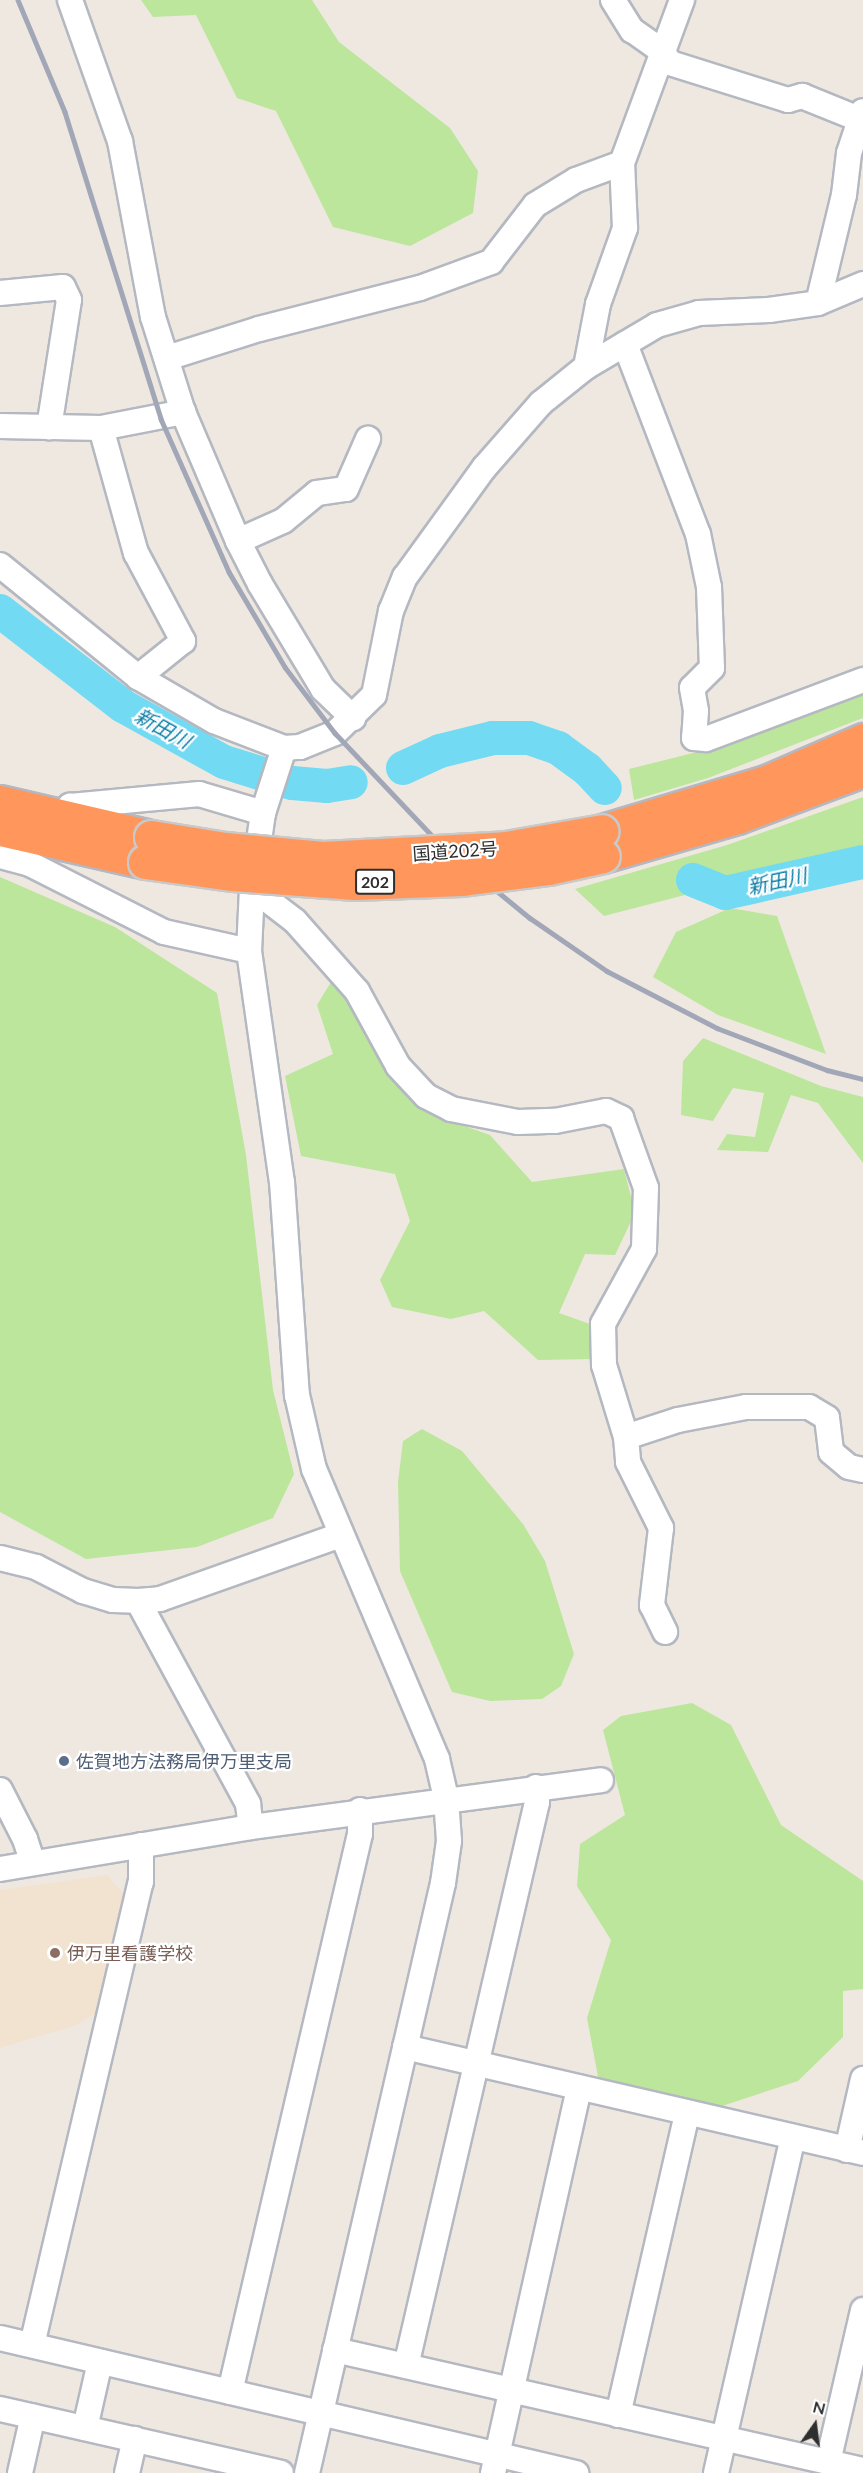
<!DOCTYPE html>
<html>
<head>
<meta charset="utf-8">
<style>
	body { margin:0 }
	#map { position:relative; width:863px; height:2473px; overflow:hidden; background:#efe8e1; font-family:Lato,"Noto Sans JP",sans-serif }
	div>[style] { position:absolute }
	.education>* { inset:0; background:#f1e3d0 }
	.green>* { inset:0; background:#bbe69c }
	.river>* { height:34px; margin:-17px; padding:0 17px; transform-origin:17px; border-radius:17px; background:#72daf2 }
	.roads { filter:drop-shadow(2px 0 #b4b8c1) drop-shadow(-2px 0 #b4b8c1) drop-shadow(0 2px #b4b8c1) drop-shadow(0 -2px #b4b8c1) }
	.minor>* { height:24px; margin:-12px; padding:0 12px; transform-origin:12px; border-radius:12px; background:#fff }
	.highway>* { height:33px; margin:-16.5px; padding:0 16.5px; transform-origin:16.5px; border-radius:16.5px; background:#ff965c }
	.rail>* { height:4.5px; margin:-2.25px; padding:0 2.25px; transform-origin:2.25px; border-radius:2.25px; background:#a2a7b8 }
	.bridges { filter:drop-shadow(2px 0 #c9c9c9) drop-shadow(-2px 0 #c9c9c9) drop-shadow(0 2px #c9c9c9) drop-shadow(0 -2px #c9c9c9) }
	.highway-bridge>* { height:33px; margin:-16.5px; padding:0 16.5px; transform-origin:16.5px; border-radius:16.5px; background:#ff965c }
	.dots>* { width:16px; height:16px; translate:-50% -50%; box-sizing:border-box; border:3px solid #fff; border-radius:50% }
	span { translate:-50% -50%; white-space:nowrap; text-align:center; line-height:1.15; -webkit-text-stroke:4.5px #fff; paint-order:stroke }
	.shield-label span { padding:2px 4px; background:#fff; border:2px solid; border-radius:4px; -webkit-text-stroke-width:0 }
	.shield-label { font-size:16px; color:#2e2e2e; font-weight:700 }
	.street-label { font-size:18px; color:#2e2e2e }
	.service-label { font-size:18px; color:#4e5e75 }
	.left { translate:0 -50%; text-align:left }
	.education-label { font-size:18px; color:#785e54 }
	.water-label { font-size:20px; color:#0a7ca6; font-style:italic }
	.north { position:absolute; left:785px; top:2395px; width:60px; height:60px; -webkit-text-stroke:4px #fff; paint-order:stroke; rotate:14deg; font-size:16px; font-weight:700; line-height:24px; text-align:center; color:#2e2e2e }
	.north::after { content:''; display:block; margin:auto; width:21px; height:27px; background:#2e2e2e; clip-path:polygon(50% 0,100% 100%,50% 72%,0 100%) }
</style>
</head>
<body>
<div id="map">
	<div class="education">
		<div style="clip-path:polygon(107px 1875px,124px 1894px,97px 2012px,77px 2025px,0 2048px,0 1890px)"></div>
	</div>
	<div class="green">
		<div style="clip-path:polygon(141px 0,312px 0,339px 42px,450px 128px,478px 171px,473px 213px,410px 246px,333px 227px,276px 111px,237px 98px,196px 15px,153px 17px)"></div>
		<div style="clip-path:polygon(863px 687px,863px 718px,708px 778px,634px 800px,629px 769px,721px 746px)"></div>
		<div style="clip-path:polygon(863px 797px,863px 849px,604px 916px,575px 889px,727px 845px)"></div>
		<div style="clip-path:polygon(0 877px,115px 927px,217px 993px,246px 1155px,273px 1390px,294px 1474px,273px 1518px,197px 1547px,86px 1559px,0 1512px)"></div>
		<div style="clip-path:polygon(730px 908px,777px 916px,826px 1054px,718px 1015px,653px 977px,676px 932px)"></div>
		<div style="clip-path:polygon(334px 977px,358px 1009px,400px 1086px,453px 1122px,490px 1135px,532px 1182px,624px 1169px,635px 1213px,615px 1255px,585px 1254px,559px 1313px,590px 1324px,592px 1359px,538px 1360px,484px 1311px,451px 1319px,392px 1307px,380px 1280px,410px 1221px,395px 1174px,301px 1156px,285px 1076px,333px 1054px,317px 1005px)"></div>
		<div style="clip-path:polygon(703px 1038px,821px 1086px,863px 1097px,863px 1163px,818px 1103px,791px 1095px,768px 1152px,717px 1150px,727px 1134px,755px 1137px,764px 1093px,733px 1088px,713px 1121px,681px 1115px,683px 1061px)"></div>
		<div style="clip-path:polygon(422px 1429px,462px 1451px,523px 1524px,545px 1561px,574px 1654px,561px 1686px,542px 1699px,490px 1701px,452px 1692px,400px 1571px,398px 1482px,403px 1441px)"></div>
		<div style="clip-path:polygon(692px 1703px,731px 1725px,781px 1825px,863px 1881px,863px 1989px,843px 1991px,843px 2037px,798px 2081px,719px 2107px,599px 2082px,587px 2018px,611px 1940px,577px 1886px,580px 1844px,625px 1815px,603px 1730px,621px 1716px)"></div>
	</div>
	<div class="river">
		<div style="left:0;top:611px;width:155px;rotate:37.7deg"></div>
		<div style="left:123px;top:706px;width:115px;rotate:29deg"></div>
		<div style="left:224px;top:762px;width:71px;rotate:17.2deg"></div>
		<div style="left:292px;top:783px;width:35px;rotate:5deg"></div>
		<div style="left:327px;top:786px;width:24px;rotate:-9deg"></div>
		<div style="left:403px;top:768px;width:41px;rotate:-24.7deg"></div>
		<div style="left:440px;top:751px;width:55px;rotate:-13.8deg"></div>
		<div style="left:493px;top:738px;width:36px"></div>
		<div style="left:529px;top:738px;width:31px;rotate:19deg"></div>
		<div style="left:558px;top:748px;width:36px;rotate:36deg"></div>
		<div style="left:587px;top:769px;width:26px;rotate:47deg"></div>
		<div style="left:693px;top:880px;width:35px;rotate:22deg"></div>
		<div style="left:725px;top:893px;width:141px;rotate:-12.7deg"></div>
	</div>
	<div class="roads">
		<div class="minor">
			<div style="left:70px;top:0;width:150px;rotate:70.5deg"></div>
			<div style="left:120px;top:141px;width:179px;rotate:79.4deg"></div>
			<div style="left:153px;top:317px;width:100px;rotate:72.5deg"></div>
			<div style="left:183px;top:412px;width:140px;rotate:66.9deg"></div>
			<div style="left:238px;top:541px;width:48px;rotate:62.9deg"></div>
			<div style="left:260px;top:584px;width:122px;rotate:59deg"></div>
			<div style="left:323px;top:689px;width:42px;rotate:44deg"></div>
			<div style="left:613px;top:0;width:36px;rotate:58deg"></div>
			<div style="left:632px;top:30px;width:38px;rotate:35deg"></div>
			<div style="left:663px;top:52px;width:13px;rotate:58deg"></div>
			<div style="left:670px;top:63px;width:124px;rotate:17.4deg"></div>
			<div style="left:788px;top:100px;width:15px;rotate:-16deg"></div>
			<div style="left:802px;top:96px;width:61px;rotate:22deg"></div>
			<div style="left:0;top:293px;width:63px;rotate:-5.4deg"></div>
			<div style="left:63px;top:287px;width:14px;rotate:65deg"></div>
			<div style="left:69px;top:300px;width:129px;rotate:98.9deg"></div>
			<div style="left:818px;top:303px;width:111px;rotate:-76.5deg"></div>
			<div style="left:844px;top:195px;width:42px;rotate:-83.2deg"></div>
			<div style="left:849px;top:153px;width:44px;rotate:-71.6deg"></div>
			<div style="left:625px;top:344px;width:204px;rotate:69deg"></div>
			<div style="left:698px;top:534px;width:54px;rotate:78.3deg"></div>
			<div style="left:709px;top:587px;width:81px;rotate:87.9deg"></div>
			<div style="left:712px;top:668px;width:28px;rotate:135deg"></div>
			<div style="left:692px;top:688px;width:23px;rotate:80deg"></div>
			<div style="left:696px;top:711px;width:27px;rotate:94deg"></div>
			<div style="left:694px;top:738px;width:12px;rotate:5deg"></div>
			<div style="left:706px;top:739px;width:168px;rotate:-20.6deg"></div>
			<div style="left:167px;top:358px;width:96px;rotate:-17.5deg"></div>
			<div style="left:259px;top:329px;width:166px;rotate:-14.3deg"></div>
			<div style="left:420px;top:288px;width:76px;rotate:-20.1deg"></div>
			<div style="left:491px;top:262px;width:72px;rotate:-52.3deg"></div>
			<div style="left:535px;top:205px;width:48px;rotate:-31.4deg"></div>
			<div style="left:576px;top:180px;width:49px;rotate:-20.3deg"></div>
			<div style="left:586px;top:367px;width:64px;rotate:-79.2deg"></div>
			<div style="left:598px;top:304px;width:81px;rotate:-70.4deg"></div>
			<div style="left:625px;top:228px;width:65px;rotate:-92.6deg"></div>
			<div style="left:622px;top:163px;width:174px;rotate:-69.8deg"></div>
			<div style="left:0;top:426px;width:101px;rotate:1.1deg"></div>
			<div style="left:101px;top:428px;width:84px;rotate:-11deg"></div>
			<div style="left:101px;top:428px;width:130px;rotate:74.4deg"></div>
			<div style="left:136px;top:553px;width:100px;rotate:61.9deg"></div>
			<div style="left:183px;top:641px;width:58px;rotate:141.3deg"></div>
			<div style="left:238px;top:541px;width:49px;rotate:-24deg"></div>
			<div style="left:283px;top:521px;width:44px;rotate:-39.5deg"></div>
			<div style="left:317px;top:493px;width:29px;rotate:-8deg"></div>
			<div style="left:346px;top:489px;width:55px;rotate:-66.3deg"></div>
			<div style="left:0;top:565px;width:178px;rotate:39.1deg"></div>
			<div style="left:138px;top:677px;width:88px;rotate:30.1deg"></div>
			<div style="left:214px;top:721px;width:75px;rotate:21.1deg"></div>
			<div style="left:284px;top:748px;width:16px;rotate:-4deg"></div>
			<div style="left:300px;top:747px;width:38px;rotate:-22deg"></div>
			<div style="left:335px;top:733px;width:54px;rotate:-44.3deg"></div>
			<div style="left:374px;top:695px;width:86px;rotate:-78.6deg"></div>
			<div style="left:391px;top:611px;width:37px;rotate:-68deg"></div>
			<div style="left:405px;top:577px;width:135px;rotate:-54.1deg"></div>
			<div style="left:484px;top:468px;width:86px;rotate:-48.8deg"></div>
			<div style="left:541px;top:403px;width:58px;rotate:-38.7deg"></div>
			<div style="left:586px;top:367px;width:82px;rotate:-30.6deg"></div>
			<div style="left:657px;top:325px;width:44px;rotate:-15.9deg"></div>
			<div style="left:699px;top:313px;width:70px;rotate:-2.5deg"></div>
			<div style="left:769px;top:310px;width:49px;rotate:-8.1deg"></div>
			<div style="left:818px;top:303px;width:49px;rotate:-22.9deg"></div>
			<div style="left:284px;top:748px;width:68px;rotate:107.9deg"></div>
			<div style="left:263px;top:813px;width:76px;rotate:98.3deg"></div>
			<div style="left:252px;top:888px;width:63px;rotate:92.7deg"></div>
			<div style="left:249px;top:951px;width:233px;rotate:81.9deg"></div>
			<div style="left:282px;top:1182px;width:214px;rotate:86deg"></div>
			<div style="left:297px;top:1395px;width:76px;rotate:77.1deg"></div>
			<div style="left:314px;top:1469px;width:315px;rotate:67deg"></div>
			<div style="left:437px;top:1759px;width:40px;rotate:77deg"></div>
			<div style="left:446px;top:1798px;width:43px;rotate:86deg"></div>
			<div style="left:449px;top:1841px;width:42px;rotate:98.1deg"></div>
			<div style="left:443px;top:1883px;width:605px;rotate:102.98deg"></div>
			<div style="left:66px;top:818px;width:13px;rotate:-72deg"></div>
			<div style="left:70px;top:806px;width:130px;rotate:-5.3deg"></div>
			<div style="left:199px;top:794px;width:67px;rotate:16.5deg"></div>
			<div style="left:0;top:856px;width:31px;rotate:15deg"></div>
			<div style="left:30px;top:864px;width:150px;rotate:26.9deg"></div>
			<div style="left:164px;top:932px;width:87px;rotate:12.6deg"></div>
			<div style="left:252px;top:888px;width:54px;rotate:37.5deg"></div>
			<div style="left:295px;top:921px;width:94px;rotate:48.5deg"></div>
			<div style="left:357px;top:991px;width:85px;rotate:61.3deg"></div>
			<div style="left:398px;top:1066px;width:41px;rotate:47deg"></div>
			<div style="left:426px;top:1096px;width:28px;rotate:27deg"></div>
			<div style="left:451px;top:1109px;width:68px;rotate:11deg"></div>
			<div style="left:518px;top:1122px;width:37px;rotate:-2deg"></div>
			<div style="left:555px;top:1121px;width:52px;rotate:-11.1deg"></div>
			<div style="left:606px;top:1111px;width:17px;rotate:25deg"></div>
			<div style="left:621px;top:1118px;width:74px;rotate:70.3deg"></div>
			<div style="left:646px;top:1188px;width:61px;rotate:91.9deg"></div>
			<div style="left:644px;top:1249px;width:85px;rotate:118.7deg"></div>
			<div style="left:603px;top:1324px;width:41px;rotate:88.6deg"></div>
			<div style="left:604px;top:1365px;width:75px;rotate:73deg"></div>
			<div style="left:626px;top:1437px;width:55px;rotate:-18.1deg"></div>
			<div style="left:678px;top:1420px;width:69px;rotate:-10.8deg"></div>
			<div style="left:746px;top:1407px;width:63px"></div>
			<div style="left:809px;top:1407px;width:21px;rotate:31deg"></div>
			<div style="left:827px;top:1418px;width:34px;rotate:83deg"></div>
			<div style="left:831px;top:1452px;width:23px;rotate:40deg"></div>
			<div style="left:849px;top:1467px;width:14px;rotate:12deg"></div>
			<div style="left:626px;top:1437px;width:25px;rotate:85deg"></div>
			<div style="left:628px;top:1462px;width:74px;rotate:63.4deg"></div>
			<div style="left:661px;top:1528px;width:78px;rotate:96.7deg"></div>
			<div style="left:652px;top:1605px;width:30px;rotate:64deg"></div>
			<div style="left:0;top:1558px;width:37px;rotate:14deg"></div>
			<div style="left:36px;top:1567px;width:53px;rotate:27.1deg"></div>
			<div style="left:83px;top:1591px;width:31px;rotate:17deg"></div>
			<div style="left:113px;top:1600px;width:25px;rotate:2deg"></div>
			<div style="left:138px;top:1601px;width:22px;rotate:-5deg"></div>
			<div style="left:160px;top:1599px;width:192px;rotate:-19.5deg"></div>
			<div style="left:138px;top:1601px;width:231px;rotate:61.5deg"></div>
			<div style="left:248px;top:1804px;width:23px;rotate:83deg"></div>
			<div style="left:0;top:1790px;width:55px;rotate:63deg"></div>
			<div style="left:25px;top:1839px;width:25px;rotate:72deg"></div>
			<div style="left:0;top:1869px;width:254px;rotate:-9.5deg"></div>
			<div style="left:251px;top:1827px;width:353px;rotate:-7.6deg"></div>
			<div style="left:405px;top:2047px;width:470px;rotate:13deg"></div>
			<div style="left:847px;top:2150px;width:73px;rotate:-77.3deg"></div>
			<div style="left:0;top:2338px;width:592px;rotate:13.19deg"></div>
			<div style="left:32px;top:2345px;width:476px;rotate:-76.8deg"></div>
			<div style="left:141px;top:1882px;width:37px;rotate:-90deg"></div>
			<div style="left:335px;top:2350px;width:541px;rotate:12.8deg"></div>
			<div style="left:406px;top:2366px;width:579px;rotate:-76.92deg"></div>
			<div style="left:537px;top:1802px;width:15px;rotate:-94deg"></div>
			<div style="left:230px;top:2392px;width:573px;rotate:-76.89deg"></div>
			<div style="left:360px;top:1834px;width:24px;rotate:-90deg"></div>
			<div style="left:0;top:2409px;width:288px;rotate:12.8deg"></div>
			<div style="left:618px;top:2415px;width:310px;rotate:-77.1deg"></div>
			<div style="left:85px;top:2428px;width:68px;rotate:-77.2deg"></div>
			<div style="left:828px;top:2462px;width:156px;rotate:-77deg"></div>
			<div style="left:20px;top:2473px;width:58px;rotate:-77.2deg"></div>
			<div style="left:127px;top:2473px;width:35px;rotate:-77deg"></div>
			<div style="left:493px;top:2473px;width:395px;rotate:-77.4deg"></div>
			<div style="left:716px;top:2473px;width:345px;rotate:-77.1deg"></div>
		</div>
		<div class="highway">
			<div style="left:0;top:802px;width:155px;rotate:13.1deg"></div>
			<div style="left:0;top:829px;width:149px;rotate:12.8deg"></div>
			<div style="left:602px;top:831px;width:171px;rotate:-16.6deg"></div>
			<div style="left:766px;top:782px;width:106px;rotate:-23.4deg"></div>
			<div style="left:603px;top:856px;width:140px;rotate:-16.2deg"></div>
			<div style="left:737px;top:817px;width:134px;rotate:-20.5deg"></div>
		</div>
	</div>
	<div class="rail">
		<div style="left:18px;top:0;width:121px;rotate:67.2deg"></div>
		<div style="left:65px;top:112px;width:322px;rotate:72.6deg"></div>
		<div style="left:161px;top:419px;width:167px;rotate:66deg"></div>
		<div style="left:229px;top:572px;width:110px;rotate:59.5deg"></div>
		<div style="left:285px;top:667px;width:83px;rotate:52.9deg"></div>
		<div style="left:335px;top:733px;width:154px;rotate:46.6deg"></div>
		<div style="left:441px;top:845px;width:115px;rotate:39.4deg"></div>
		<div style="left:530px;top:918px;width:93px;rotate:34.5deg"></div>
		<div style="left:607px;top:971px;width:124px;rotate:27.4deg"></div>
		<div style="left:717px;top:1028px;width:118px;rotate:20.9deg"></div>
		<div style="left:827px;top:1070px;width:37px;rotate:14deg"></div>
	</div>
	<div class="bridges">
		<div class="highway-bridge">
			<div style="left:151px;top:837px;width:75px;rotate:9.2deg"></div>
			<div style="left:225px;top:849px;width:98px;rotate:5.2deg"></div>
			<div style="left:323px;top:858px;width:183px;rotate:-3.1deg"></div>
			<div style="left:506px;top:848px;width:97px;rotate:-10deg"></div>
			<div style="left:145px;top:862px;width:89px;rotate:7.8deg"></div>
			<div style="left:233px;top:874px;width:122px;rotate:4.2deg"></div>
			<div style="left:355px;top:883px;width:107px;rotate:-2.1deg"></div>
			<div style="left:462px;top:879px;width:88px;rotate:-7.2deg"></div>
			<div style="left:549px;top:868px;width:55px;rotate:-12.5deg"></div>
		</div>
	</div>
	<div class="dots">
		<div style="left:64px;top:1761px;background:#5c6f8a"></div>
		<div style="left:55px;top:1953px;background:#8d6e63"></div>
	</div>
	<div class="shield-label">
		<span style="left:375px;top:882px">202</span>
	</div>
	<div class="street-label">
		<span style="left:455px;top:851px;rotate:-4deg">国道202号</span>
	</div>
	<div class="service-label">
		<span class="left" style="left:76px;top:1761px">佐賀地方法務局伊万里支局</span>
	</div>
	<div class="education-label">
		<span class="left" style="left:67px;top:1953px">伊万里看護学校</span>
	</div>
	<div class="water-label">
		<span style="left:163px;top:728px;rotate:29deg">新田川</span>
		<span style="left:777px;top:881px;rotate:-12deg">新田川</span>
	</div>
	<div class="north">N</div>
</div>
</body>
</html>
